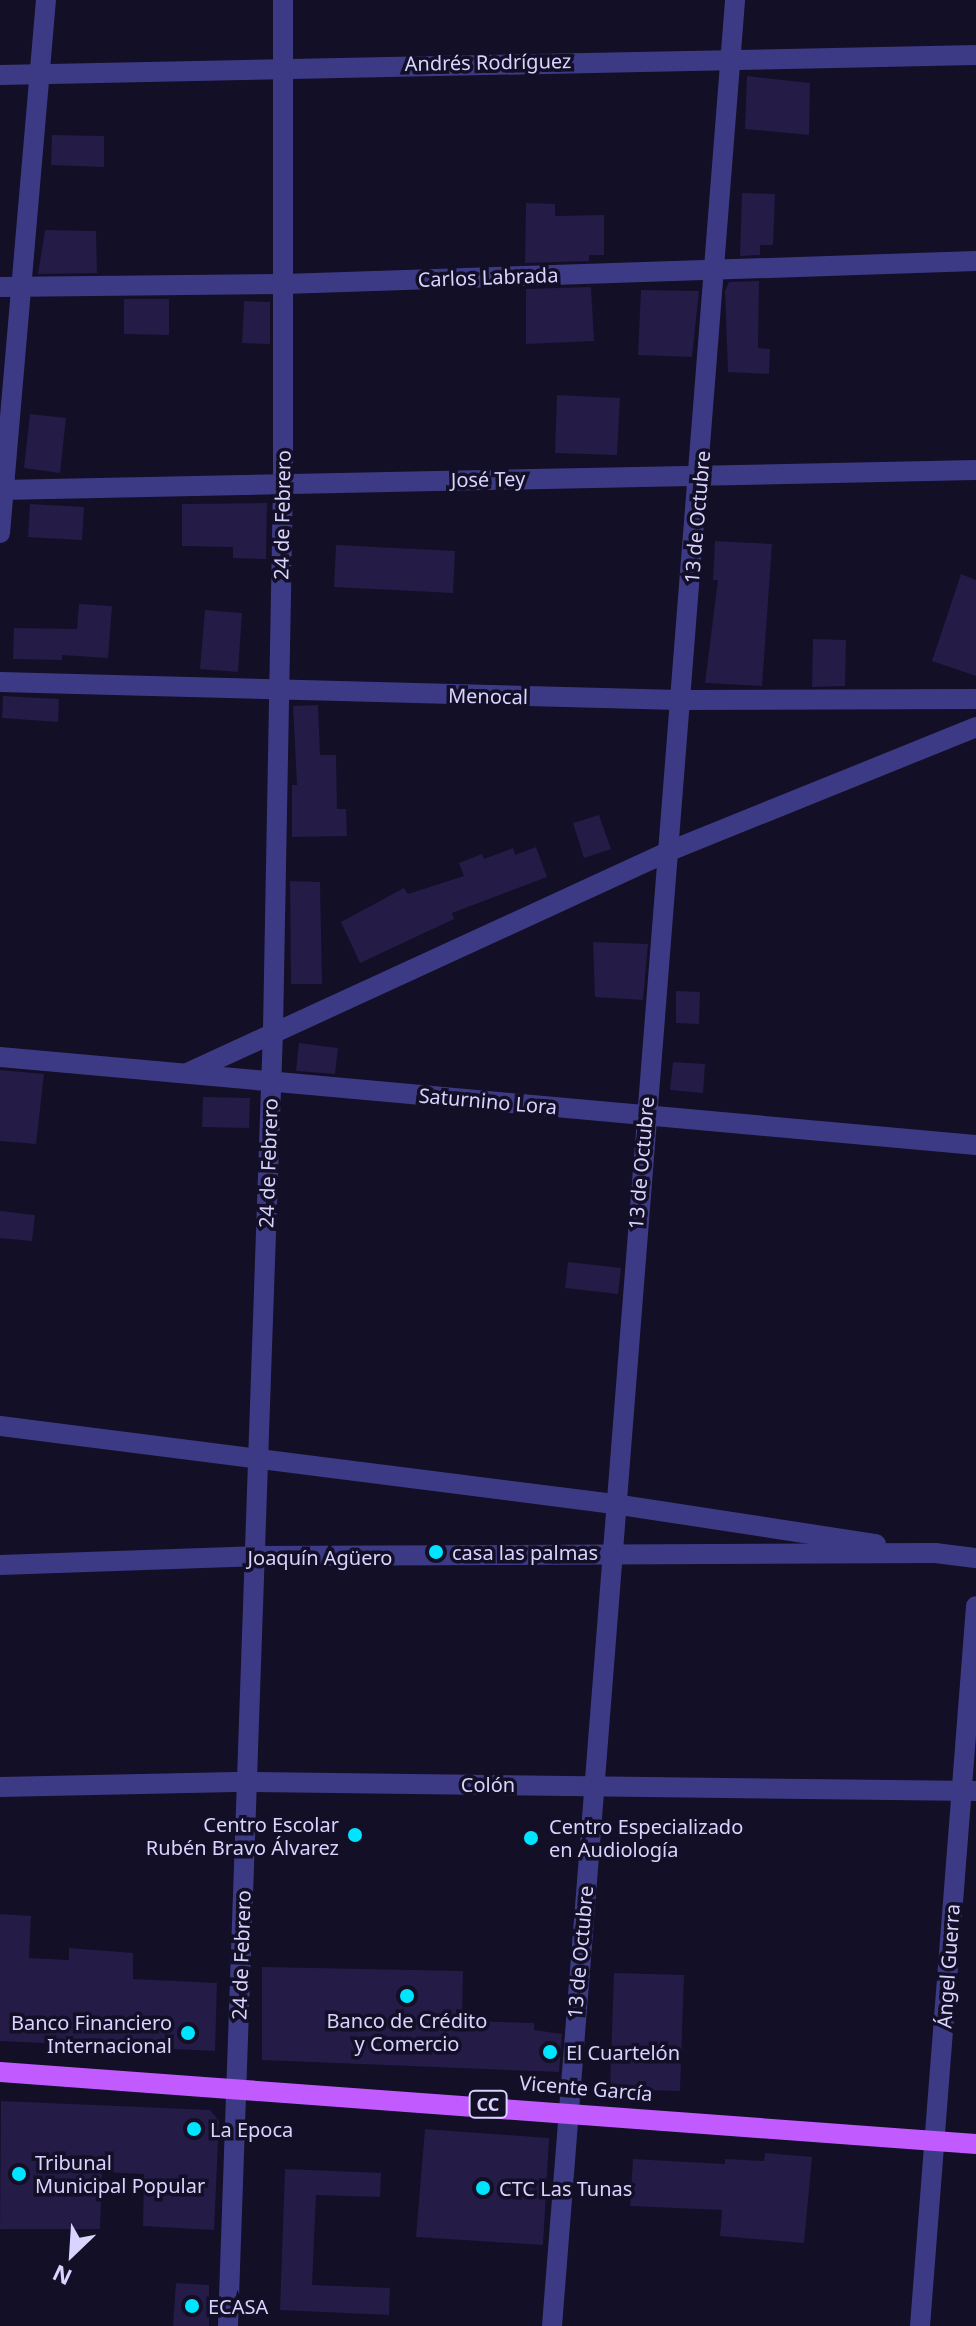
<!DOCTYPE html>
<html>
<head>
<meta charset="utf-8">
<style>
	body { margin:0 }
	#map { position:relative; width:976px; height:2326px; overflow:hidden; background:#130f26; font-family:"Noto Sans",sans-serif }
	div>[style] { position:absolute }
	.building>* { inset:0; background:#241b47 }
	.minor>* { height:20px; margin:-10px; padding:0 10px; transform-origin:10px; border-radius:10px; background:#3d3a85 }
	.major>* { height:20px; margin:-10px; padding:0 10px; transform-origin:10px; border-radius:10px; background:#c25bff }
	.dots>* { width:22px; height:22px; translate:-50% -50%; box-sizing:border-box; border:4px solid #130f26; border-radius:50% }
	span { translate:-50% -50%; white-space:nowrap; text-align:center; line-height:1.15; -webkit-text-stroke:7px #130f26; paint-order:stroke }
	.shield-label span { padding:2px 6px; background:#130f26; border:2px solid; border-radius:6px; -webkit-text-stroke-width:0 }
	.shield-label { font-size:18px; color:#d9d4ff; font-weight:700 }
	.street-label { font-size:20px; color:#d9d4ff }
	.poi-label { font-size:20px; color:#d9d4ff }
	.left { translate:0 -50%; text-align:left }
	.right { translate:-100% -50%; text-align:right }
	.north { position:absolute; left:32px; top:2214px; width:80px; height:80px; -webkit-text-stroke:6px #130f26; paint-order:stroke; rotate:205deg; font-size:22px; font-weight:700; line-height:32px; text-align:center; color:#d9d4ff }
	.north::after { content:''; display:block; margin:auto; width:28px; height:36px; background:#d9d4ff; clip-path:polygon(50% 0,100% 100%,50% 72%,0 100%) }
</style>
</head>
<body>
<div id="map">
	<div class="building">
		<div style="clip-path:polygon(747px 76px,810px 83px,809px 135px,745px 129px)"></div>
		<div style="clip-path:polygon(52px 135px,104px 136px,104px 167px,51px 165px)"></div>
		<div style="clip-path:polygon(742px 193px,775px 194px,773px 245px,760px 245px,760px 255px,740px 256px)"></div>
		<div style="clip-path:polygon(526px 203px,555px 204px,555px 216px,604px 215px,604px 255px,589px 255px,589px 261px,525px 263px)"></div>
		<div style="clip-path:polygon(45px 230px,96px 231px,97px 273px,38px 274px)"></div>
		<div style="clip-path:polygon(759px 281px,758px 348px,770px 349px,769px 374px,728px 372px,725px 291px,729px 282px)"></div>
		<div style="clip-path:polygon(591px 287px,594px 341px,526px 344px,526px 289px)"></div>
		<div style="clip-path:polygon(641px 290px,699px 291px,692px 357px,638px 355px)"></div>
		<div style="clip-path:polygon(124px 299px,169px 299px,169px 335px,124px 334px)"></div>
		<div style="clip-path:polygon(244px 301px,270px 302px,270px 344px,242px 343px)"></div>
		<div style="clip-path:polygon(557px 395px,620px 398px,617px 455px,555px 453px)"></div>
		<div style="clip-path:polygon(30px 414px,66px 418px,60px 473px,24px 468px)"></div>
		<div style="clip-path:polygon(267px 503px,266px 559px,233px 558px,233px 547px,182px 546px,182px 504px)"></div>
		<div style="clip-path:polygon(30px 504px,84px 507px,82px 540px,28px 537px)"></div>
		<div style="clip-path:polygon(715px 541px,772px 544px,762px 686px,705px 683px,718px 580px,713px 580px)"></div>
		<div style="clip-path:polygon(336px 545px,455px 551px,453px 593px,334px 587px)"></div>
		<div style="clip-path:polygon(961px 574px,976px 580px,976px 676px,932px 661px)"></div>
		<div style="clip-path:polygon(79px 604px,112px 606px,108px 658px,62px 655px,62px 660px,13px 659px,14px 628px,77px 629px)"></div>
		<div style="clip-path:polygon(205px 610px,242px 613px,238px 672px,200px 669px)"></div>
		<div style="clip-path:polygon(813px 639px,846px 640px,845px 686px,812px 687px)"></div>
		<div style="clip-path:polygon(3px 696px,59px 699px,58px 722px,2px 718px)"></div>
		<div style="clip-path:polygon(318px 705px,320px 755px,336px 755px,337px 809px,346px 809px,347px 836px,292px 837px,292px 785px,297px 785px,293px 706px)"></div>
		<div style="clip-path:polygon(599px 815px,611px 849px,584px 858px,573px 823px)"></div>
		<div style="clip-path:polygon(536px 847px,547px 877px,452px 913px,454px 919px,360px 963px,341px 922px,404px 888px,408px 894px,464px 876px,459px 863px,482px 854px,484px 859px,513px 848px,515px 855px)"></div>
		<div style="clip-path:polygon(290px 881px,320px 882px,322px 984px,291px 984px)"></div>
		<div style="clip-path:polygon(593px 942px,648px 944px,643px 1000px,595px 997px)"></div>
		<div style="clip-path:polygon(676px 991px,700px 992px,699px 1024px,676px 1023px)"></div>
		<div style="clip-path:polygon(299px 1043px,338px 1048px,335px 1074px,296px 1071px)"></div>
		<div style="clip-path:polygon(673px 1062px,705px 1064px,703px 1093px,670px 1090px)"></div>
		<div style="clip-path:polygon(0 1070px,44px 1074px,36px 1144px,0 1141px)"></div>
		<div style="clip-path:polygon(203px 1097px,250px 1098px,249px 1128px,202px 1127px)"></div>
		<div style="clip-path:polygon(0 1211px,35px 1215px,32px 1241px,0 1238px)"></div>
		<div style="clip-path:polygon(568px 1262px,621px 1268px,618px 1294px,565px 1288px)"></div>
		<div style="clip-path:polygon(0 1914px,31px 1916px,29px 1958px,69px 1960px,69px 1948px,133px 1953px,133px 1979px,217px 1983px,215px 2051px,0 2041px)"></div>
		<div style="clip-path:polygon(262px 1967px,463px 1971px,462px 2021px,534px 2023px,534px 2030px,562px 2034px,559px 2072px,262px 2060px)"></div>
		<div style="clip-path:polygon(614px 1973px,684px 1975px,680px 2091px,610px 2089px)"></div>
		<div style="clip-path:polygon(1px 2101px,210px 2110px,219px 2121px,214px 2230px,143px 2226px,144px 2174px,102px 2172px,100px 2229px,0 2229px)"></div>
		<div style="clip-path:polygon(425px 2129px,549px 2138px,543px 2245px,416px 2237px)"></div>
		<div style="clip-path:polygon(765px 2153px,812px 2157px,804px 2243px,720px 2236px,722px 2210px,630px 2206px,633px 2159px,725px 2164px,725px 2159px,764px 2161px)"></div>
		<div style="clip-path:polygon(285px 2169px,381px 2173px,380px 2197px,316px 2195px,312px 2285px,390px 2288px,389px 2315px,280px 2310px)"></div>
		<div style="clip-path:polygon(176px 2283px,209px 2285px,209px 2326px,173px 2326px)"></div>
	</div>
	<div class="minor">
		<div style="left:0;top:75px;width:976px;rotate:-1.17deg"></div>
		<div style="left:0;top:287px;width:284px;rotate:-0.6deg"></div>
		<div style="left:284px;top:284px;width:692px;rotate:-1.9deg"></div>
		<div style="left:0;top:490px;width:976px;rotate:-1.17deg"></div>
		<div style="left:0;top:533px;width:535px;rotate:-85.07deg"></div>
		<div style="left:0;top:682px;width:679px;rotate:1.52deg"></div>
		<div style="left:679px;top:700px;width:297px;rotate:-0.2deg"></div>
		<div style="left:0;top:1057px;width:980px;rotate:5.15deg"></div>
		<div style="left:187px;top:1073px;width:534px;rotate:-24.69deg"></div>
		<div style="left:672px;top:850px;width:328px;rotate:-22deg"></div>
		<div style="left:0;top:1426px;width:619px;rotate:7.24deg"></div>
		<div style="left:614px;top:1504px;width:265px;rotate:8.7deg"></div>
		<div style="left:0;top:1565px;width:254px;rotate:-2deg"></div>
		<div style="left:254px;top:1556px;width:681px;rotate:-0.25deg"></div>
		<div style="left:935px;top:1553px;width:41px;rotate:7deg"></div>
		<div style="left:0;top:1787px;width:247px;rotate:-1.2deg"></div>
		<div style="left:247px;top:1782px;width:729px;rotate:0.71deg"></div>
		<div style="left:228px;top:2326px;width:1297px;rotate:-88.01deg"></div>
		<div style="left:273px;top:1030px;width:547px;rotate:-88.95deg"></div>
		<div style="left:283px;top:483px;width:483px;rotate:-90deg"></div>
		<div style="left:552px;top:2326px;width:2333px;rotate:-85.5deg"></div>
		<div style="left:920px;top:2326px;width:722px;rotate:-85.55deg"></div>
	</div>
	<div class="major">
		<div style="left:0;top:2072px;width:979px;rotate:4.22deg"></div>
	</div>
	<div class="dots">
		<div style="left:436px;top:1552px;background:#00e5ff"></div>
		<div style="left:355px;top:1835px;background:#00e5ff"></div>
		<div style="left:531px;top:1838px;background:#00e5ff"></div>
		<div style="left:407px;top:1996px;background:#00e5ff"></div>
		<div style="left:188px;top:2033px;background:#00e5ff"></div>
		<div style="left:550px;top:2052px;background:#00e5ff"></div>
		<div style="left:194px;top:2129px;background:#00e5ff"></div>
		<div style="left:19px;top:2174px;background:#00e5ff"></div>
		<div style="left:483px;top:2188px;background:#00e5ff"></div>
		<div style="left:192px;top:2306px;background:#00e5ff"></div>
	</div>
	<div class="shield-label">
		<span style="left:488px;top:2104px">CC</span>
	</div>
	<div class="street-label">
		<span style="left:488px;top:62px;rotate:-1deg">Andrés Rodríguez</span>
		<span style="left:488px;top:277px;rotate:-2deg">Carlos Labrada</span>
		<span style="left:488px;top:479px;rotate:-1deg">José Tey</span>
		<span style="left:282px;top:515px;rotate:-89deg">24 de Febrero</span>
		<span style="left:697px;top:517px;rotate:-85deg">13 de Octubre</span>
		<span style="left:488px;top:696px;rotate:1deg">Menocal</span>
		<span style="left:488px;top:1101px;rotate:5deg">Saturnino Lora</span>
		<span style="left:268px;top:1163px;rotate:-88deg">24 de Febrero</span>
		<span style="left:641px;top:1163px;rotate:-85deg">13 de Octubre</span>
		<span style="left:320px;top:1557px">Joaquín Agüero</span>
		<span style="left:488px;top:1784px">Colón</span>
		<span style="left:580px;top:1952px;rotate:-85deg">13 de Octubre</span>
		<span style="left:241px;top:1955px;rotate:-88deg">24 de Febrero</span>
		<span style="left:948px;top:1966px;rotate:-86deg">Ángel Guerra</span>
		<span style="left:586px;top:2088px;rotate:5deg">Vicente García</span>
	</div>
	<div class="poi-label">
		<span class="left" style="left:452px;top:1552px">casa las palmas</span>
		<span class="right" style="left:339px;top:1836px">Centro Escolar<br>Rubén Bravo Álvarez</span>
		<span class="left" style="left:549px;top:1838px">Centro Especializado<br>en Audiología</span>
		<span style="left:407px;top:2032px">Banco de Crédito<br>y Comercio</span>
		<span class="right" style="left:172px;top:2034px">Banco Financiero<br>Internacional</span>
		<span class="left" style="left:566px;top:2052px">El Cuartelón</span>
		<span class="left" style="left:210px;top:2129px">La Epoca</span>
		<span class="left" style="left:35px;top:2174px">Tribunal<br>Municipal Popular</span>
		<span class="left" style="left:499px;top:2188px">CTC Las Tunas</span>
		<span class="left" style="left:208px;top:2306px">ECASA</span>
	</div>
	<div class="north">N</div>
</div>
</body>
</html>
